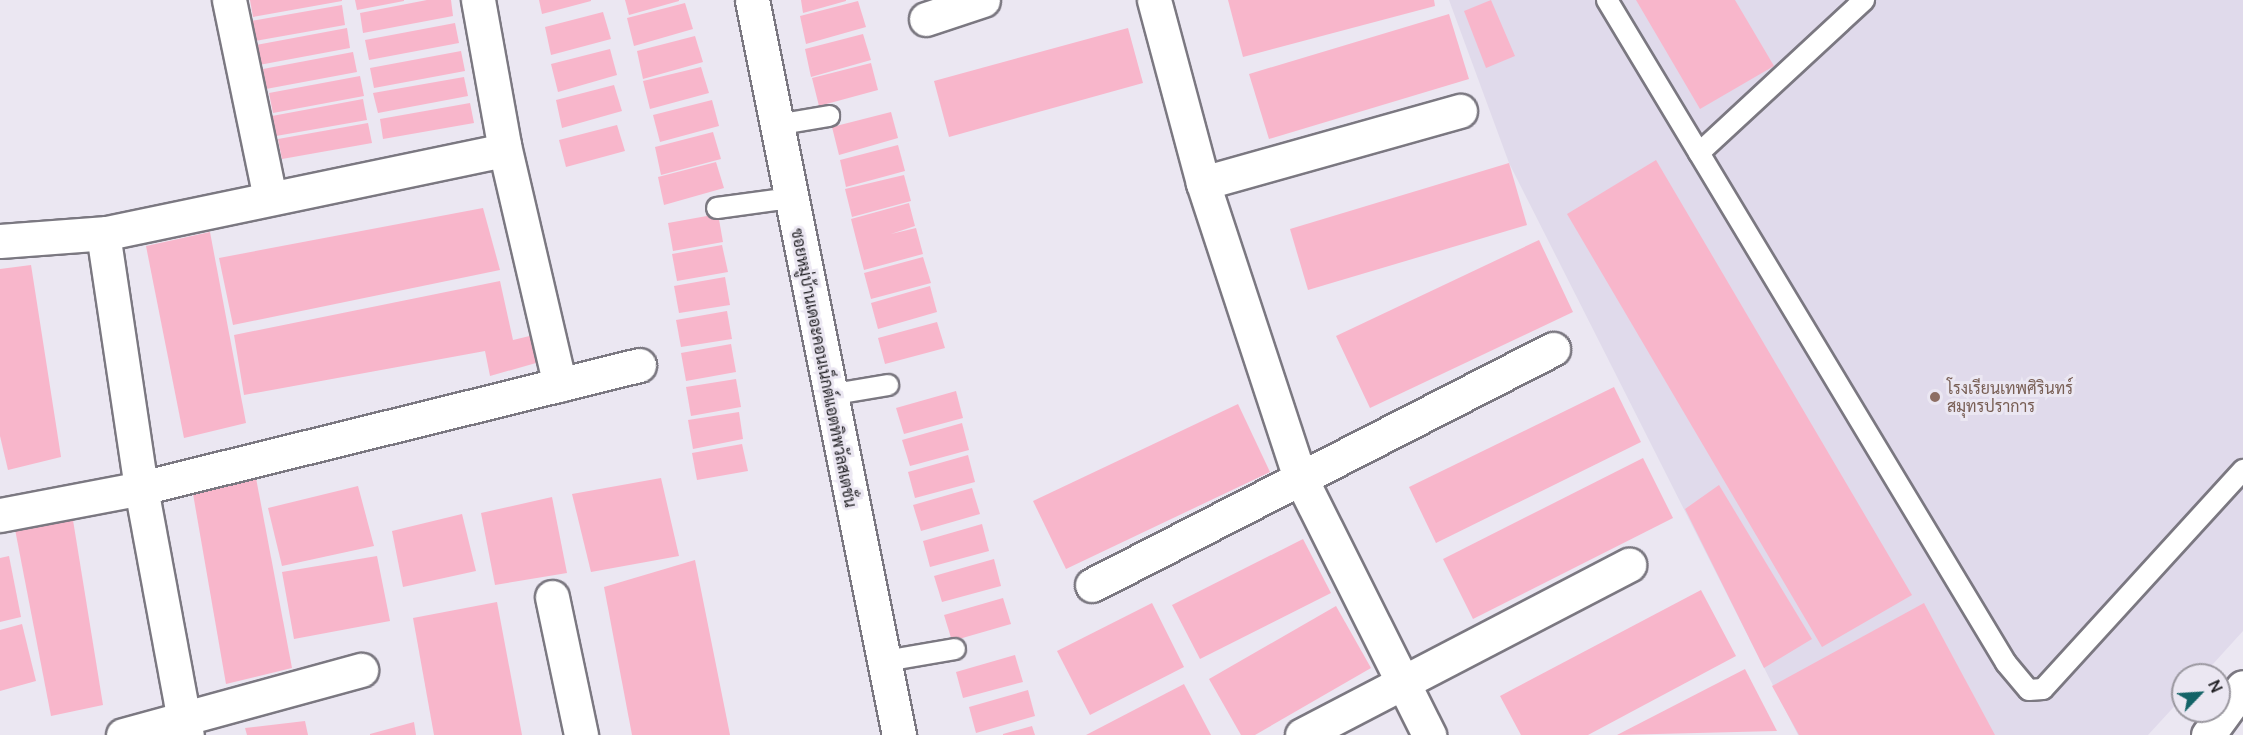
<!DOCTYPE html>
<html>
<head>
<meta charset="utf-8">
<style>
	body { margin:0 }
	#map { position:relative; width:2243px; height:735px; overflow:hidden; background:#ebe7f2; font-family:Manrope,Sarabun,sans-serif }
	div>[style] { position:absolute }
	.built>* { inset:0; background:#e0daeb }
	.building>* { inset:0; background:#f8b6cb }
	.roads { filter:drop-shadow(2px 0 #7b7881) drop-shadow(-2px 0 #7b7881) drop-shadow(0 2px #7b7881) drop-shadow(0 -2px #7b7881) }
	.lane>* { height:20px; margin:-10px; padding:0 10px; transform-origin:10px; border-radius:10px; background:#fff }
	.street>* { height:33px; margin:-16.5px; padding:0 16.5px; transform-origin:16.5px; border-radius:16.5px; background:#fff }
	.secondary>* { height:33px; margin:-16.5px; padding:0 16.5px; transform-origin:16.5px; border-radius:16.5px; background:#fff }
	.dots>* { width:16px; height:16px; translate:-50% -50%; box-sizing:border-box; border:3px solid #ebe7f2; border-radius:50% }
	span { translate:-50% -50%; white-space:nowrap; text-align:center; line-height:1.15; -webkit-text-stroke:6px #ebe7f2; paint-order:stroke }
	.street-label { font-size:16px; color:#201f23 }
	.education-label { font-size:16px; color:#785e54 }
	.left { translate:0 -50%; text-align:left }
	.north { position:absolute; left:2171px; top:663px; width:60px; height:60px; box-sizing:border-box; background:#ebe7f2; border:2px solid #9a979f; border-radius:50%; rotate:65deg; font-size:16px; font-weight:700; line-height:24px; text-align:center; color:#201f23 }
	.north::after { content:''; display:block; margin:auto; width:21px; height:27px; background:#136367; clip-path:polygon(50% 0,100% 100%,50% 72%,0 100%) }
</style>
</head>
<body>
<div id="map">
	<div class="built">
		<div style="clip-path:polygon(1449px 0,2243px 0,2243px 631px,2203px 675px,2183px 675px,2183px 697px,2148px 735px,1798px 735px,1509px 163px)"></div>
	</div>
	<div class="building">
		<div style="clip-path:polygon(250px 0,342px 0,342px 1px,253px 17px)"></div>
		<div style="clip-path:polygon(355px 0,404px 0,404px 1px,357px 10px)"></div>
		<div style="clip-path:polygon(427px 0,451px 0,453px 16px,363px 33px,360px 13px)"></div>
		<div style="clip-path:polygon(539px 0,591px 0,591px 1px,542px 14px)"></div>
		<div style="clip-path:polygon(625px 0,679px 0,679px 1px,629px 15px)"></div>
		<div style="clip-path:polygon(801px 0,846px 0,846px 1px,803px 13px)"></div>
		<div style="clip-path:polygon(1228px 0,1434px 0,1435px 6px,1243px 57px)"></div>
		<div style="clip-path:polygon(1491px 0,1515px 56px,1486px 68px,1464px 11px)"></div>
		<div style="clip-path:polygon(1636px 0,1735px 0,1774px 66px,1700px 109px)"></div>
		<div style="clip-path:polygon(858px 1px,866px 27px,806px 44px,800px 16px)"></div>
		<div style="clip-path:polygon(685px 3px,693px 29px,634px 46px,627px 18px)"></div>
		<div style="clip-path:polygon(342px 5px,345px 25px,255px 41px,251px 21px)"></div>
		<div style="clip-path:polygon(603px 12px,611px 39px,551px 55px,545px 27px)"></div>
		<div style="clip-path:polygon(1449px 14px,1469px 79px,1269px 139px,1249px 74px)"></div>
		<div style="clip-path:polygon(455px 23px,459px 43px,369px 60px,365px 40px)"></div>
		<div style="clip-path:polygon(347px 28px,350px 48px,259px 65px,256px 45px)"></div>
		<div style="clip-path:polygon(1128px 28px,1143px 83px,949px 137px,934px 81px)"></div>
		<div style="clip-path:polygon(863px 34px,871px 60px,811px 77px,805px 49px)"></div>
		<div style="clip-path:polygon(695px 36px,703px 62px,643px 79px,637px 51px)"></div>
		<div style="clip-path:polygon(610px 49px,617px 75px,558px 92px,551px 64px)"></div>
		<div style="clip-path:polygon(461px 51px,465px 71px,374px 88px,370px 68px)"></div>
		<div style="clip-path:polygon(353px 52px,357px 72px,266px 89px,263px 69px)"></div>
		<div style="clip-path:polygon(871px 63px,878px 90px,819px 106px,812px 78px)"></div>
		<div style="clip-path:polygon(701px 67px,709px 93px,650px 109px,643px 81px)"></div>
		<div style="clip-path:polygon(360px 76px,364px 96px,273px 113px,269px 93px)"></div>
		<div style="clip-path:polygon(464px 77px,468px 96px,378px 113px,373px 93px)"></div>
		<div style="clip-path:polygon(614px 85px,622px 111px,562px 128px,556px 100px)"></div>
		<div style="clip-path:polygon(363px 99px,367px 120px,276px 136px,272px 116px)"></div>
		<div style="clip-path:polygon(712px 100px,719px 126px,660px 142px,653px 115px)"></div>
		<div style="clip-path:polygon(470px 103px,474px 123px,383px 139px,380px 119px)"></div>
		<div style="clip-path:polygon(891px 112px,898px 138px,839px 155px,832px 127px)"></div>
		<div style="clip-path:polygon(368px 123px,372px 143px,282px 159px,278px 139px)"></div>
		<div style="clip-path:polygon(617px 125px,625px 151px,566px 167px,559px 140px)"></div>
		<div style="clip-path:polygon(713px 132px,721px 159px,661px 175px,655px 147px)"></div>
		<div style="clip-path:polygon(898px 145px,905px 171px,846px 187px,840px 160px)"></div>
		<div style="clip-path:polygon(1656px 160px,1912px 595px,1822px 647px,1567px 214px)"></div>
		<div style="clip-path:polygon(716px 162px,724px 188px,664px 205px,658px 177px)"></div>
		<div style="clip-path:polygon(1509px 163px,1527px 225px,1308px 290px,1290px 229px)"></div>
		<div style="clip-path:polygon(904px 175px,911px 201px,852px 217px,845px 189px)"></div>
		<div style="clip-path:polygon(909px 203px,915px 226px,891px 234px,916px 228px,923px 254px,864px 270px,851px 219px)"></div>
		<div style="clip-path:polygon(483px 208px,500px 270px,233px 325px,219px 258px)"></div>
		<div style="clip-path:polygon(718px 214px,723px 242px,673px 251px,668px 223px)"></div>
		<div style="clip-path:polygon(210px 232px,246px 423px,184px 438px,146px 246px)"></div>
		<div style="clip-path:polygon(1539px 240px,1573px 312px,1370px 408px,1336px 336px)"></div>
		<div style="clip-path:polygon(722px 245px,728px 272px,677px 281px,672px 254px)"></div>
		<div style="clip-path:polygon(923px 257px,931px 283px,871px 299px,864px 273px)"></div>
		<div style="clip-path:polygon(31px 265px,61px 457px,8px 470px,0 436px,0 269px)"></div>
		<div style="clip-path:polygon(725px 277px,730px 305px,679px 313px,674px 286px)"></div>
		<div style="clip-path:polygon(500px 281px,513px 340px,542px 333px,550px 359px,490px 376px,485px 351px,244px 395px,234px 335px)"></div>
		<div style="clip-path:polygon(930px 286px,937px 312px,878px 329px,871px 303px)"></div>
		<div style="clip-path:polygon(727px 311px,732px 339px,681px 347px,676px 320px)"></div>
		<div style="clip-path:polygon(937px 322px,945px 348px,885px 364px,878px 338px)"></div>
		<div style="clip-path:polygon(731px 344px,736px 372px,686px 381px,681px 353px)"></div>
		<div style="clip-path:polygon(736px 379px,741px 407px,691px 416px,686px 387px)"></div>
		<div style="clip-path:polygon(1614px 387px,1641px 442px,1436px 543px,1409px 487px)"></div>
		<div style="clip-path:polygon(956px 391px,963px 418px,904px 434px,896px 408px)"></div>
		<div style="clip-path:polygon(1238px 404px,1270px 472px,1066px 569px,1033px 501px)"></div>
		<div style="clip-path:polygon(739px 412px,743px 439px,693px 449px,688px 420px)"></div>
		<div style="clip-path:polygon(962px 423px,969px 450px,910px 466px,902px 440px)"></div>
		<div style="clip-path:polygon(742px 444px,748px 471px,697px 480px,692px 453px)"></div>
		<div style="clip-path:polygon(968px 455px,975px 482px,915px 498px,908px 472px)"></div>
		<div style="clip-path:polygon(1643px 458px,1673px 518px,1473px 619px,1443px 559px)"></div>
		<div style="clip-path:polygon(256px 478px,292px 668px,226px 684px,192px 488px)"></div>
		<div style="clip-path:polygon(661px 478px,679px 556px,591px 572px,572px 494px)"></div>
		<div style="clip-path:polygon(1719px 485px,1812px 639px,1764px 668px,1685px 509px)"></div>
		<div style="clip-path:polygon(358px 486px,374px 546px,282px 566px,268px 508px)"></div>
		<div style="clip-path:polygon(972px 488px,980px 514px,921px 531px,913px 505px)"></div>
		<div style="clip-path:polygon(552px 497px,567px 573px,495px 585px,481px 513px)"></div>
		<div style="clip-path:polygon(72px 514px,103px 705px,51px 716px,14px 524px)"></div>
		<div style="clip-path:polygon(462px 514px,476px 571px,403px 587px,392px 531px)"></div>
		<div style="clip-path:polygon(982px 524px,989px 551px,930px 567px,923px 541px)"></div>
		<div style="clip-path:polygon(1303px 539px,1331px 593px,1200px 659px,1172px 605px)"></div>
		<div style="clip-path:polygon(9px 556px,21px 617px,0 622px,0 558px)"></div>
		<div style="clip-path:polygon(377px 556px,390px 621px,294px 639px,282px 572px)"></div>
		<div style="clip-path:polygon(994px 559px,1001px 586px,942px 602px,934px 576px)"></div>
		<div style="clip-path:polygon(695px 560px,730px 735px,632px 735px,604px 587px)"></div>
		<div style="clip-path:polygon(1701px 590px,1736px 656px,1588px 735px,1521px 735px,1500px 696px)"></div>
		<div style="clip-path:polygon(1003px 598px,1011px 624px,952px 641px,944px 615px)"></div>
		<div style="clip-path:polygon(497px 602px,522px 735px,434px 735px,413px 618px)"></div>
		<div style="clip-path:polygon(1152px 603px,1184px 667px,1090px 715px,1057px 651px)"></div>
		<div style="clip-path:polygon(1924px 603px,1995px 735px,1799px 735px,1772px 686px)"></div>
		<div style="clip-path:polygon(1336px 606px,1371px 668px,1255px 735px,1241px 735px,1209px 679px)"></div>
		<div style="clip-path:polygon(22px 624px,36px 681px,0 691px,0 630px)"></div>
		<div style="clip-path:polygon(1015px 655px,1023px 682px,963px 698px,956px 672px)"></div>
		<div style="clip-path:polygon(1745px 669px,1777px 731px,1617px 735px)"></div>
		<div style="clip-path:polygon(1184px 684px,1211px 735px,1086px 735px)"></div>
		<div style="clip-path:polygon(1028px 690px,1035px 716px,976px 733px,969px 707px)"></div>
		<div style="clip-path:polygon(305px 721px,308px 735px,247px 735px,245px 728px)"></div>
		<div style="clip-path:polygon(414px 722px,416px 735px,370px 735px,370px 734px)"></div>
		<div style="clip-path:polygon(1032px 726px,1035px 735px,1003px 735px,1003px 734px)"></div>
	</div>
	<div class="roads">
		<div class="lane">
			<div style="left:1607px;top:0;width:774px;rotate:58.96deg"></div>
			<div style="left:2006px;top:663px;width:35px;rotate:50deg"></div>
			<div style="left:2029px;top:690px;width:14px;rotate:-4deg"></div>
			<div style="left:2043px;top:689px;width:297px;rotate:-47.6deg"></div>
			<div style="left:776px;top:125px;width:54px;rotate:-9.6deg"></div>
			<div style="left:1699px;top:153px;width:225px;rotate:-42.8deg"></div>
			<div style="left:717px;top:208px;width:75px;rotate:-7.7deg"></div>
			<div style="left:829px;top:395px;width:60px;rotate:-9.6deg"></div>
			<div style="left:880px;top:662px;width:76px;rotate:-9.8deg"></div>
		</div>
		<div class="street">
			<div style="left:229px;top:0;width:202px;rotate:78.3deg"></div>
			<div style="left:478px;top:0;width:147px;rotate:79.8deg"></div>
			<div style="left:504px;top:145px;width:246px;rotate:76.9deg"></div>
			<div style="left:752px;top:0;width:750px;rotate:78.69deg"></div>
			<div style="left:1154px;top:0;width:189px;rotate:75deg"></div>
			<div style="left:1203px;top:183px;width:307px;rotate:71.8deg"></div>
			<div style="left:1299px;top:475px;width:291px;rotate:63.4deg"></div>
			<div style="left:926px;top:19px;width:60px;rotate:-18.4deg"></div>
			<div style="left:1203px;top:183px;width:267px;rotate:-15.7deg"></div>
			<div style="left:107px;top:233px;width:8px;rotate:113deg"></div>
			<div style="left:104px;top:240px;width:251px;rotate:81.5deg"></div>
			<div style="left:141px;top:488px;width:251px;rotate:79.5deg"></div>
			<div style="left:0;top:241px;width:107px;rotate:-4.3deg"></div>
			<div style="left:107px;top:233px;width:400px;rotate:-11.8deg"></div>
			<div style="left:498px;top:151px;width:8px;rotate:-45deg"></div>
			<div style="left:0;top:515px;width:144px;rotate:-10.8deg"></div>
			<div style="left:141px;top:488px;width:513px;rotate:-13.87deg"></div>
			<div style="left:1092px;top:585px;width:518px;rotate:-27.11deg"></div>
			<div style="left:552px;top:597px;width:141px;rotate:78.1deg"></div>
			<div style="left:123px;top:735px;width:247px;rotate:-15.3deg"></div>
			<div style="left:1302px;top:735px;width:369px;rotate:-27.5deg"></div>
		</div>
		<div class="secondary">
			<div style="left:2208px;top:735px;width:59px;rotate:-53.9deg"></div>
		</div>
	</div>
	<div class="dots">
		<div style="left:1935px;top:397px;background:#8d6e63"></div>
	</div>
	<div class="street-label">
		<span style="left:824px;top:368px;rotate:79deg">ซอยหมู่บ้านเดอะคอนเน็กต์แอตทิพวัลสเตชั่น</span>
	</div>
	<div class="education-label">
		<span class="left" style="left:1947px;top:397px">โรงเรียนเทพศิรินทร์<br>สมุทรปราการ</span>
	</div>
	<div class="north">N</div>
</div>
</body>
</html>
